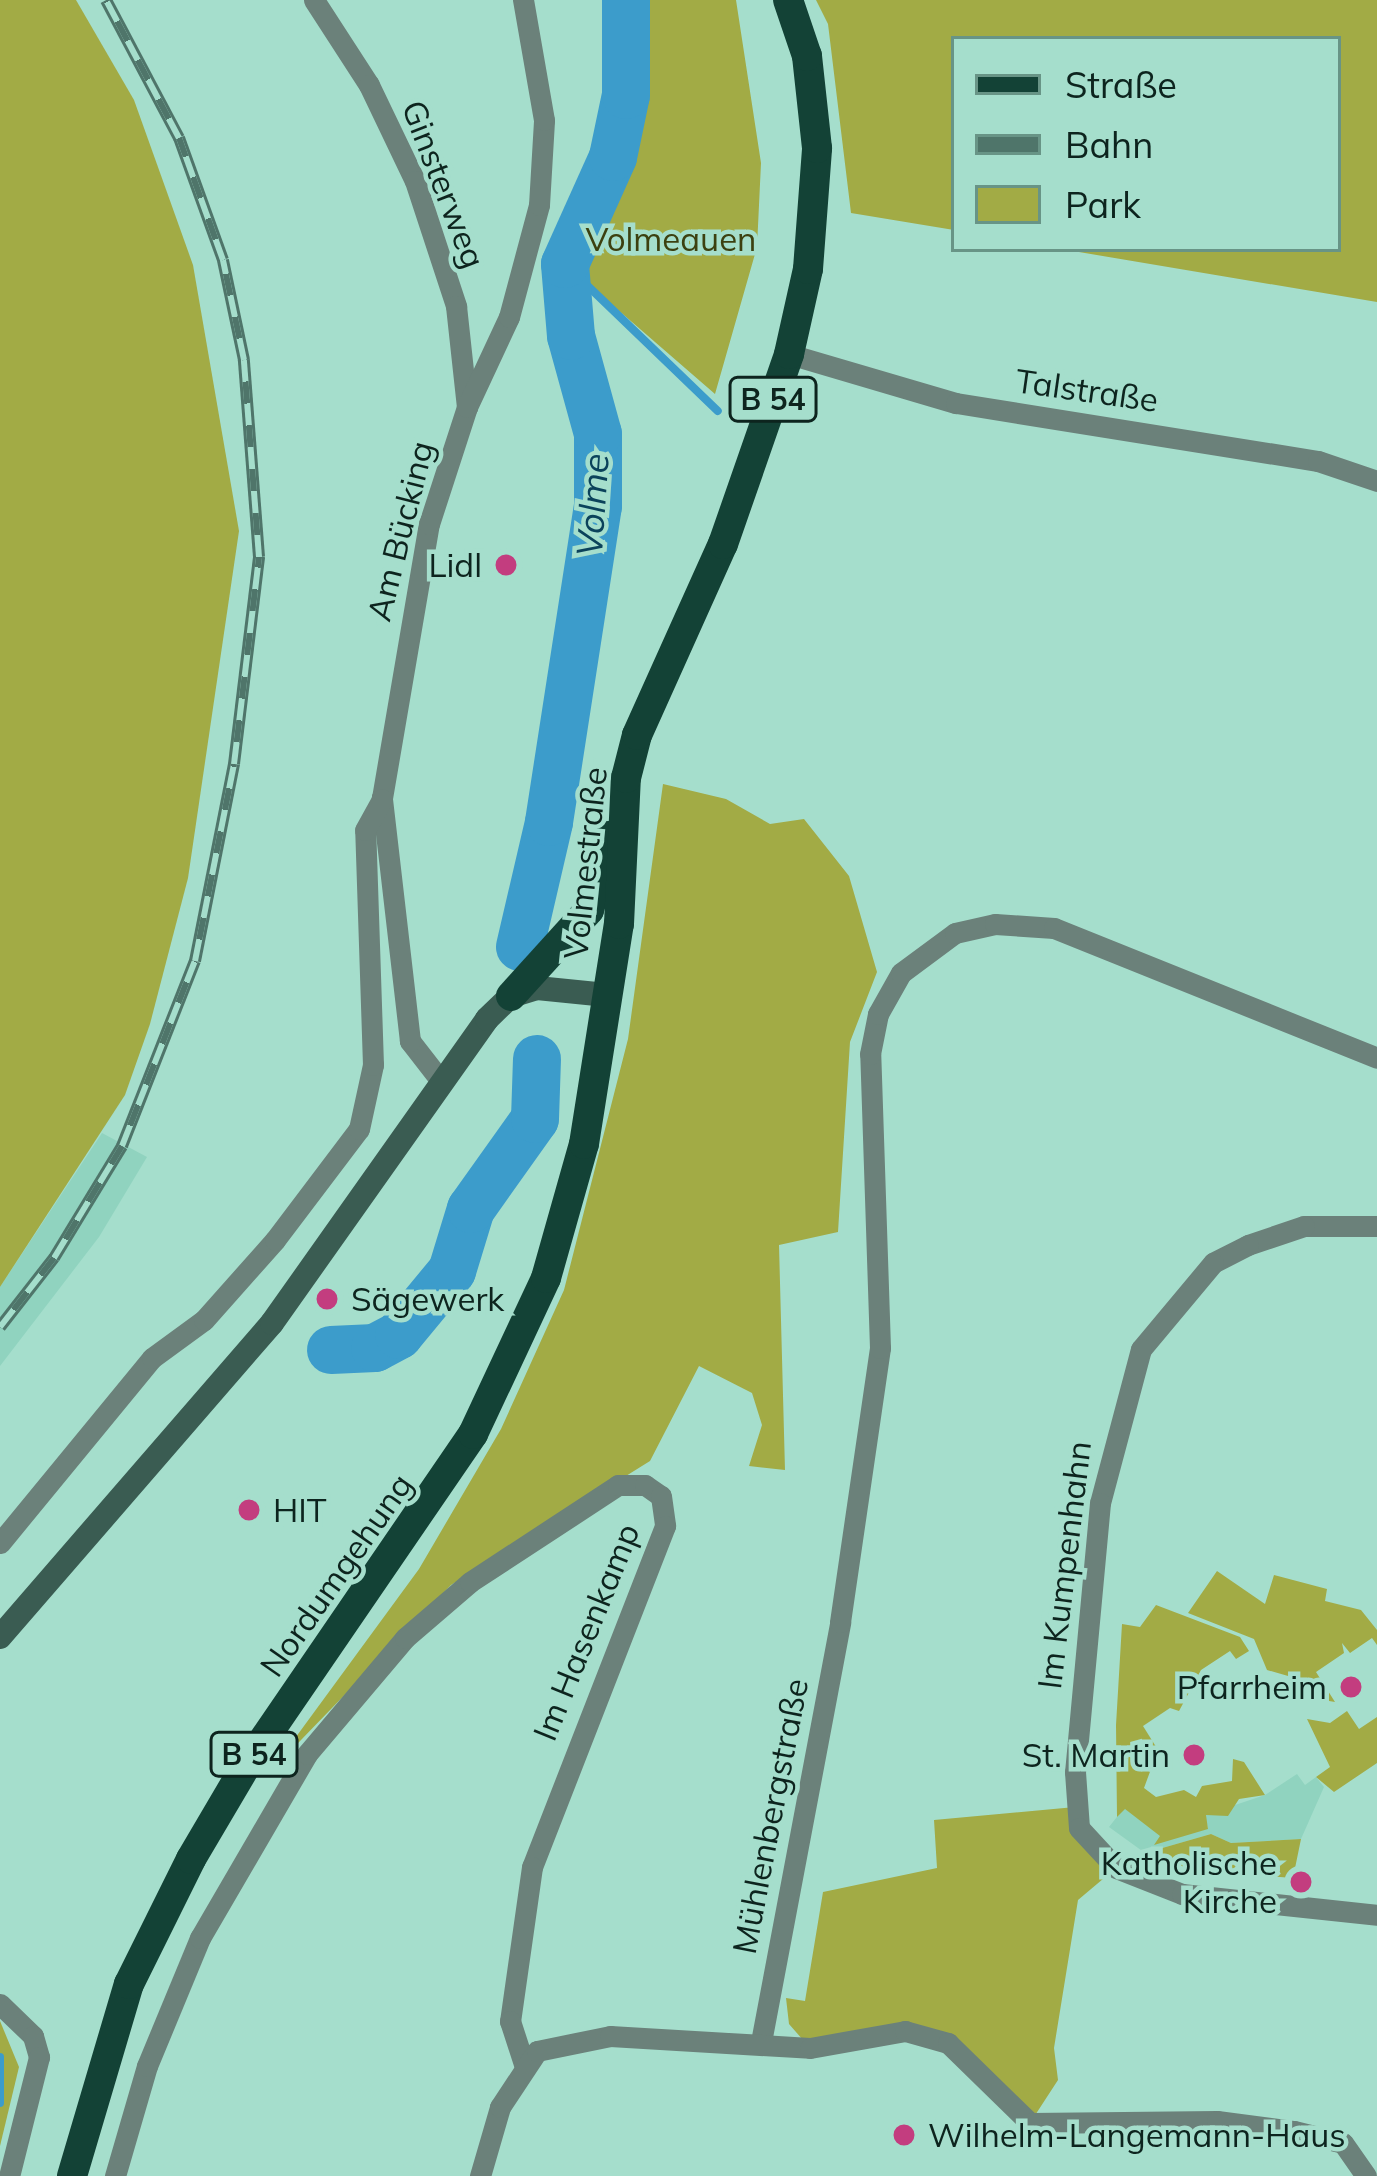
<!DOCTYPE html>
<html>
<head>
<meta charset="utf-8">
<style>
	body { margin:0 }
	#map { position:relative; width:1377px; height:2176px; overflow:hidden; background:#a5decc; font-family:Mulish,sans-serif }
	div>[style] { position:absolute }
	.built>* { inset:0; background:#90d3bf }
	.green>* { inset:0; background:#a2ab45 }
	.stream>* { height:8px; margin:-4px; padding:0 4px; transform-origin:4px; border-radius:4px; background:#3c9ccb }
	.river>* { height:48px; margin:-24px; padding:0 24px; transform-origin:24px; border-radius:24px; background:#3c9ccb }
	.street>* { height:21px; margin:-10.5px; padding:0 10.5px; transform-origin:10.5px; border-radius:10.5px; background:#6b817a }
	.secondary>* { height:24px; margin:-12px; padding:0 12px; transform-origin:12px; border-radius:12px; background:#3a5c52 }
	.primary>* { height:30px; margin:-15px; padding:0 15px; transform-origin:15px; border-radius:15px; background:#134236 }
	.rail>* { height:12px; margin-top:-6px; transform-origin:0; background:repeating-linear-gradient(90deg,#a5decc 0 22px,#4f756a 0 44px); box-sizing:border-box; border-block:3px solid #4f756a }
	.dots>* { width:33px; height:33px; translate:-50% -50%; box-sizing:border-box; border:6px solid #a5decc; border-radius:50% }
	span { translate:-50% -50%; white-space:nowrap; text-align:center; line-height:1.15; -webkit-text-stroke:9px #a5decc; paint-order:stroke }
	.shield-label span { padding:3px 9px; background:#a5decc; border:3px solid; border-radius:9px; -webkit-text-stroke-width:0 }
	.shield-label { font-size:30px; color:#0d241e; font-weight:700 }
	.street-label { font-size:33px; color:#0d241e }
	.park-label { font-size:33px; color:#3c4010 }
	.poi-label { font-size:33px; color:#0d241e }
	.right { translate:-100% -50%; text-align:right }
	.left { translate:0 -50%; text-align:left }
	.water-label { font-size:36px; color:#0b425b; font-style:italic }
	.legend { position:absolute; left:951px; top:36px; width:390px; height:216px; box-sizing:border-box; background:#a5decc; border:3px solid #689486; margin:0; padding:15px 21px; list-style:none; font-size:36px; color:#0d241e }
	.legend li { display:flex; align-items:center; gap:24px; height:60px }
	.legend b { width:60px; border:3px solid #689486 }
</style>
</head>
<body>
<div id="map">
	<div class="built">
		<div style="clip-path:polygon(102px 1133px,147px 1157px,99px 1237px,0 1366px,0 1287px)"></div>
		<div style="clip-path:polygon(1297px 1774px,1305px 1785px,1316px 1777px,1324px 1787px,1301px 1839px,1231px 1843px,1211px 1834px,1145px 1853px,1109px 1827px,1124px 1808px,1161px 1836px,1208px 1828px,1205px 1815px,1265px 1795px)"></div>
	</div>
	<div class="green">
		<div style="clip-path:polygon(0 0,76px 0,134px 100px,193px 265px,239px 531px,188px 878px,150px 1024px,125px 1095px,0 1287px)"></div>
		<div style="clip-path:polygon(626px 0,736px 0,761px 163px,757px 247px,715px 394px,565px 264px,613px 157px,626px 95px)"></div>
		<div style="clip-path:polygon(816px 0,1377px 0,1377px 302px,1061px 249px,1338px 249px,1338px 39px,954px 39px,954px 230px,851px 213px,828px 24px)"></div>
		<div style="clip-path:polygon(663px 784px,726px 799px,770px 824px,804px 819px,849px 876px,877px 972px,850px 1042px,838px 1232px,779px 1245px,785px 1470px,749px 1466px,762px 1425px,752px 1393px,699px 1366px,650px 1461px,451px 1585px,271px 1771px,419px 1569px,501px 1429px,564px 1290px,628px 1039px)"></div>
		<div style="clip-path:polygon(1217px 1571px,1265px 1604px,1274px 1575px,1327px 1589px,1325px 1601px,1361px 1610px,1377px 1630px,1377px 1645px,1372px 1638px,1350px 1653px,1342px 1643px,1344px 1653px,1316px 1672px,1335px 1702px,1306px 1697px,1295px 1678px,1267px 1670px,1254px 1639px,1188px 1613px)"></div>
		<div style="clip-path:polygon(1156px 1605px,1240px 1637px,1249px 1651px,1236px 1659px,1230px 1651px,1201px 1670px,1179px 1711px,1170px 1708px,1143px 1726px,1158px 1750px,1144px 1788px,1156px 1797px,1184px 1790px,1196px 1797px,1202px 1786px,1232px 1781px,1233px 1759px,1244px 1762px,1265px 1795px,1239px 1799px,1228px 1816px,1206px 1815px,1208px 1829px,1154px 1845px,1160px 1836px,1125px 1809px,1117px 1817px,1116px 1725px,1122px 1624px,1140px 1627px)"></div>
		<div style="clip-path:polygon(1347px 1711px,1359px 1729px,1377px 1717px,1377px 1763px,1334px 1792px,1316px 1777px,1330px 1767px,1307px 1719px,1330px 1723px)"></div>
		<div style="clip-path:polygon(1075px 1807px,1116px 1868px,1078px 1900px,1054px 2048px,1058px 2080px,1030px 2123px,930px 2036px,810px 2048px,789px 2024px,786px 1998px,805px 2001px,823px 1892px,937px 1868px,934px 1820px)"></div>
		<div style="clip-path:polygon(1211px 1834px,1231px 1843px,1301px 1839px,1293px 1878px,1193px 1870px,1145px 1853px)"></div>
		<div style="clip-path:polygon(0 2021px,19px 2067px,0 2146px)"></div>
	</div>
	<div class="stream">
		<div style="left:565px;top:264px;width:212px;rotate:43.9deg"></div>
		<div style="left:0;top:2057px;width:46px;rotate:90deg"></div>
	</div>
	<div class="river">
		<div style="left:520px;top:947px;width:128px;rotate:-76.9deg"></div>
		<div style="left:549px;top:822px;width:320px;rotate:-81.2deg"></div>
		<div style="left:598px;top:506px;width:72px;rotate:-90deg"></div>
		<div style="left:598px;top:434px;width:102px;rotate:-105.4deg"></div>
		<div style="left:571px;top:336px;width:72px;rotate:-94.8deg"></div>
		<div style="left:565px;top:264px;width:117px;rotate:-65.8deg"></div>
		<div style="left:613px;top:157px;width:63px;rotate:-78.2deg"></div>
		<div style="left:626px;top:95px;width:95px;rotate:-90deg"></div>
		<div style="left:331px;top:1350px;width:44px;rotate:-2.6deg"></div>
		<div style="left:375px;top:1348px;width:27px;rotate:-28deg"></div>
		<div style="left:399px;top:1335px;width:83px;rotate:-50.4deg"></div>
		<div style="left:452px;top:1271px;width:65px;rotate:-73deg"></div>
		<div style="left:471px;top:1209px;width:110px;rotate:-54.6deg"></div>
		<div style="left:535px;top:1119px;width:60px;rotate:-88.1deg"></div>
	</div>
	<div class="street">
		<div style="left:314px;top:0;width:101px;rotate:57.1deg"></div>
		<div style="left:369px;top:85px;width:106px;rotate:64.4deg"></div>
		<div style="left:415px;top:181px;width:132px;rotate:71.8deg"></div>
		<div style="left:456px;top:306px;width:102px;rotate:83.8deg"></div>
		<div style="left:789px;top:354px;width:174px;rotate:16.4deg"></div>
		<div style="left:956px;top:403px;width:367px;rotate:9.1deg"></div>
		<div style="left:1318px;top:461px;width:62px;rotate:18.7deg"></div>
		<div style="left:441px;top:1081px;width:51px;rotate:-127.8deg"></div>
		<div style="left:410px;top:1041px;width:245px;rotate:-96.6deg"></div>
		<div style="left:382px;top:798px;width:278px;rotate:-80.3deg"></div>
		<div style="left:429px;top:524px;width:123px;rotate:-72deg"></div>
		<div style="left:467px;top:407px;width:99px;rotate:-65deg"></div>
		<div style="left:509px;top:317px;width:116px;rotate:-75deg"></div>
		<div style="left:539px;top:205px;width:85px;rotate:-86.6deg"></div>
		<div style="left:544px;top:120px;width:122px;rotate:-99.9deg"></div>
		<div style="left:1377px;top:1226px;width:73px;rotate:180deg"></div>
		<div style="left:1304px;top:1226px;width:59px;rotate:161.3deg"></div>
		<div style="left:1248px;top:1245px;width:39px;rotate:153deg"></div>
		<div style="left:1213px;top:1263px;width:112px;rotate:129.9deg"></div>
		<div style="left:1141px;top:1349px;width:159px;rotate:104.9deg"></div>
		<div style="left:1100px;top:1503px;width:270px;rotate:95.3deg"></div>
		<div style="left:1075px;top:1772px;width:56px;rotate:85.9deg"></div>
		<div style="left:1079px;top:1828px;width:54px;rotate:47.2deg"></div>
		<div style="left:1116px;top:1868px;width:71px;rotate:21.5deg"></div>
		<div style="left:1182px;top:1894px;width:196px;rotate:6.1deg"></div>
		<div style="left:0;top:1543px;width:239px;rotate:-50.6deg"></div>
		<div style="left:152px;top:1358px;width:64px;rotate:-36.2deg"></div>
		<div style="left:204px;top:1320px;width:107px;rotate:-48.4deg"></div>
		<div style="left:275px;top:1240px;width:139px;rotate:-52.9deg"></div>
		<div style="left:359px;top:1129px;width:66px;rotate:-77.7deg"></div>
		<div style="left:373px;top:1065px;width:235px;rotate:-91.9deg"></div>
		<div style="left:365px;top:830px;width:35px;rotate:-61deg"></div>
		<div style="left:0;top:2004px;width:46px;rotate:44.1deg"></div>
		<div style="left:33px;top:2036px;width:22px;rotate:74deg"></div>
		<div style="left:39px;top:2057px;width:123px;rotate:104.1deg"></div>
		<div style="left:761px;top:2042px;width:427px;rotate:-79.3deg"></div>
		<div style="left:840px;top:1622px;width:277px;rotate:-81.7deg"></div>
		<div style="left:880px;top:1348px;width:294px;rotate:-91.9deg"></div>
		<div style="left:870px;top:1054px;width:41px;rotate:-78.7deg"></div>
		<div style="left:878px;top:1014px;width:47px;rotate:-60.7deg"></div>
		<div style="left:901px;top:973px;width:67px;rotate:-36.5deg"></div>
		<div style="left:955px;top:933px;width:41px;rotate:-12.7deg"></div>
		<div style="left:995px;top:924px;width:59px;rotate:3.9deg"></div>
		<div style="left:1054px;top:928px;width:348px;rotate:21.9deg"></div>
		<div style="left:115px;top:2176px;width:115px;rotate:-73.8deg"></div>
		<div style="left:147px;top:2066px;width:139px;rotate:-67.5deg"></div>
		<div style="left:200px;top:1938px;width:213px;rotate:-59.8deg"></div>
		<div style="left:307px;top:1754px;width:152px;rotate:-49.8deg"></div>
		<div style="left:405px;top:1638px;width:86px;rotate:-40.7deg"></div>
		<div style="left:470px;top:1582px;width:177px;rotate:-33.2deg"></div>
		<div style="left:618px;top:1485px;width:27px"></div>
		<div style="left:645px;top:1485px;width:19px;rotate:35deg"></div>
		<div style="left:661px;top:1496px;width:30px;rotate:82deg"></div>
		<div style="left:665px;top:1526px;width:366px;rotate:111.3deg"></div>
		<div style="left:532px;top:1867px;width:156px;rotate:98.1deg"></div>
		<div style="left:510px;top:2021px;width:45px;rotate:72deg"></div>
		<div style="left:480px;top:2176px;width:72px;rotate:-73.8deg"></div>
		<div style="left:500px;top:2107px;width:67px;rotate:-56.5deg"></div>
		<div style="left:537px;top:2051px;width:75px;rotate:-11.6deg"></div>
		<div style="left:610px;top:2036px;width:200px;rotate:3.4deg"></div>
		<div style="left:810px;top:2048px;width:97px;rotate:-10.1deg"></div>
		<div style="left:905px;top:2031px;width:45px;rotate:15.6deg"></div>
		<div style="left:948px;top:2043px;width:115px;rotate:44.3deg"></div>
		<div style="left:1030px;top:2123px;width:187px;rotate:-0.6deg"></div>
		<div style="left:1217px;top:2121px;width:78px;rotate:7.4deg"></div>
		<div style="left:1294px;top:2131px;width:50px;rotate:13.8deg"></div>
		<div style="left:1343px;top:2143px;width:40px;rotate:55.1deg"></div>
	</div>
	<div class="secondary">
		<div style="left:0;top:1637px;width:415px;rotate:-49.1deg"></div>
		<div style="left:272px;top:1323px;width:372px;rotate:-54.7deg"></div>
		<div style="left:487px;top:1019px;width:33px;rotate:-44deg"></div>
		<div style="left:511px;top:996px;width:27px;rotate:-17deg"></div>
		<div style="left:537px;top:988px;width:70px;rotate:5.7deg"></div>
	</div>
	<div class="primary">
		<div style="left:511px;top:996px;width:116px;rotate:-47.8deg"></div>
		<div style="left:589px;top:910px;width:77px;rotate:-74.2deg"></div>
		<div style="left:72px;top:2176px;width:200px;rotate:-73.5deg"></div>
		<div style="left:129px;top:1984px;width:140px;rotate:-63.6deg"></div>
		<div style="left:191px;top:1859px;width:110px;rotate:-59.5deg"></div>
		<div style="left:247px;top:1764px;width:400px;rotate:-55.6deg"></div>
		<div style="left:473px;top:1434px;width:172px;rotate:-64.9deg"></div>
		<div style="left:546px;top:1278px;width:139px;rotate:-74.2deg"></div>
		<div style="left:584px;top:1144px;width:223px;rotate:-81deg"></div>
		<div style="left:619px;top:924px;width:146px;rotate:-87.3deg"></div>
		<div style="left:626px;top:778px;width:44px;rotate:-75.7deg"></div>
		<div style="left:637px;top:735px;width:209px;rotate:-65.8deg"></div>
		<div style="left:723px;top:544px;width:201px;rotate:-70.8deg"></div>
		<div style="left:789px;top:354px;width:87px;rotate:-77.4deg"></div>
		<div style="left:808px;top:269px;width:121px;rotate:-85.7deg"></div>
		<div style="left:817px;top:148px;width:93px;rotate:-96.2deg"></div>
		<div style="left:807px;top:56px;width:59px;rotate:-108.7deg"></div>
	</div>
	<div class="rail">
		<div style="left:0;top:1327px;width:88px;rotate:-52deg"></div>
		<div style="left:54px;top:1258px;width:131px;rotate:-58.7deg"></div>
		<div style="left:122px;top:1146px;width:199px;rotate:-68.5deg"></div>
		<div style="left:195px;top:961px;width:201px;rotate:-78.8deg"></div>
		<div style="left:234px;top:764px;width:209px;rotate:-83.1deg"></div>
		<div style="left:259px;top:557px;width:198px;rotate:-94.4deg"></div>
		<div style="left:244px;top:360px;width:102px;rotate:-101.9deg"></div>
		<div style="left:223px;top:260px;width:130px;rotate:-109.8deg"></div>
		<div style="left:179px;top:138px;width:156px;rotate:-117.9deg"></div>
	</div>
	<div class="dots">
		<div style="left:506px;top:565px;background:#c33d7f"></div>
		<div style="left:327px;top:1299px;background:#c33d7f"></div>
		<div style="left:249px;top:1510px;background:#c33d7f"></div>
		<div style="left:1351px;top:1687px;background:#c33d7f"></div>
		<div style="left:1194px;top:1755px;background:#c33d7f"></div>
		<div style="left:1301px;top:1882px;background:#c33d7f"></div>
		<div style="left:904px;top:2135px;background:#c33d7f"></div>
	</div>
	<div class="shield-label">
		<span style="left:773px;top:399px">B 54</span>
		<span style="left:254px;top:1754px">B 54</span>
	</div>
	<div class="street-label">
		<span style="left:444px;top:184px;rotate:69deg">Ginsterweg</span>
		<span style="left:1087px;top:390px;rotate:8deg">Talstraße</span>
		<span style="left:400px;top:531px;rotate:-76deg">Am Bücking</span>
		<span style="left:585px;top:863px;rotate:-84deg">Volmestraße</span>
		<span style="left:1064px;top:1565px;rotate:-83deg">Im Kumpenhahn</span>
		<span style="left:336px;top:1575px;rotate:-55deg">Nordumgehung</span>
		<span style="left:586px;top:1632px;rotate:-68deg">Im Hasenkamp</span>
		<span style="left:770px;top:1816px;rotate:-79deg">Mühlenbergstraße</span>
	</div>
	<div class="park-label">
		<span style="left:671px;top:239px">Volmeauen</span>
	</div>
	<div class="poi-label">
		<span class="right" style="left:482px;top:565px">Lidl</span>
		<span class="left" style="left:351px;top:1299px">Sägewerk</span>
		<span class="left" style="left:273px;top:1510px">HIT</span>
		<span class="right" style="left:1327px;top:1687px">Pfarrheim</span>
		<span class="right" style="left:1170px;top:1755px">St. Martin</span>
		<span class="right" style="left:1277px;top:1882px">Katholische<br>Kirche</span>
		<span class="left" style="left:928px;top:2135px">Wilhelm-Langemann-Haus</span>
	</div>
	<div class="water-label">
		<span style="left:592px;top:505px;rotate:-86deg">Volme</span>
	</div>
	<ul class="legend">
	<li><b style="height:15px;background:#134236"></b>Straße</li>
	<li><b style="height:15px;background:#4f756a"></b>Bahn</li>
	<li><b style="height:33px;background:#a2ab45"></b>Park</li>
	</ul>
</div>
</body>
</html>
